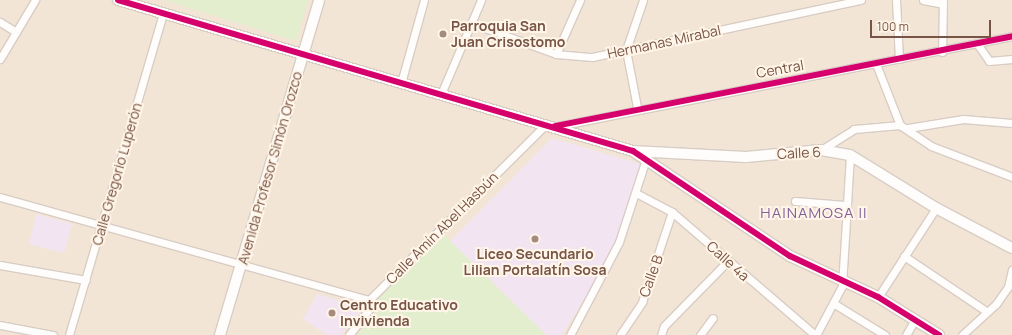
<!DOCTYPE html>
<html>
<head>
<meta charset="utf-8">
<style>
	body { margin:0 }
	#map { position:relative; width:1012px; height:335px; overflow:hidden; background:#f7f0e6; font-family:Manrope,sans-serif }
	div>[style] { position:absolute }
	.residential>* { inset:0; background:#f3e5d5 }
	.education>* { inset:0; background:#f2e5f1 }
	.green>* { inset:0; background:#e3eecf }
	.roads { filter:drop-shadow(1px 0 #d8cdc5) drop-shadow(-1px 0 #d8cdc5) drop-shadow(0 1px #d8cdc5) drop-shadow(0 -1px #d8cdc5) }
	.street>* { height:7px; margin:-3.5px; padding:0 3.5px; transform-origin:3.5px; border-radius:3.5px; background:#fefdfb }
	.secondary>* { height:10px; margin:-5px; padding:0 5px; transform-origin:5px; border-radius:5px; background:#fefdfb }
	.cycleway>* { height:6px; margin:-3px; padding:0 3px; transform-origin:3px; border-radius:3px; background:#d6006c }
	.dots>* { width:11px; height:11px; translate:-50% -50%; box-sizing:border-box; border:2px solid #fff5e8; border-radius:50% }
	span { translate:-50% -50%; white-space:nowrap; text-align:center; line-height:1.15; -webkit-text-stroke:4px #fff5e8; paint-order:stroke }
	.poi-label { font-size:14px; color:#775445; font-weight:700 }
	.left { translate:0 -50%; text-align:left }
	.street-label { font-size:14px; color:#775445 }
	.neighbourhood-label { font-size:15px; color:#84609b; letter-spacing:1px }
	.scale { position:absolute; left:870px; top:20px; width:121px; height:18px; box-sizing:border-box; border:2px solid #775445; border-top:0; padding-left:5px; font-size:12px; line-height:14px; white-space:nowrap; color:#775445; -webkit-text-stroke:3px #fff5e8; paint-order:stroke }
</style>
</head>
<body>
<div id="map">
	<div class="residential">
		<div style="clip-path:polygon(0 0,1012px 0,1012px 335px,0 335px)"></div>
	</div>
	<div class="education">
		<div style="clip-path:polygon(552px 138px,640px 164px,628px 215px,607px 262px,562px 335px,546px 335px,450px 241px)"></div>
		<div style="clip-path:polygon(36px 214px,72px 224px,64px 253px,29px 244px)"></div>
		<div style="clip-path:polygon(317px 294px,363px 308px,341px 335px,327px 335px,303px 319px)"></div>
	</div>
	<div class="green">
		<div style="clip-path:polygon(164px 0,308px 0,296px 41px)"></div>
		<div style="clip-path:polygon(443px 233px,450px 241px,546px 335px,357px 335px,379px 311px,376px 301px)"></div>
	</div>
	<div class="roads">
		<div class="street">
			<div style="left:896px;top:0;width:59px;rotate:87.1deg"></div>
			<div style="left:923px;top:0;width:20px;rotate:11deg"></div>
			<div style="left:0;top:22px;width:19px;rotate:32deg"></div>
			<div style="left:471px;top:23px;width:90px;rotate:20deg"></div>
			<div style="left:556px;top:54px;width:36px;rotate:5deg"></div>
			<div style="left:592px;top:57px;width:275px;rotate:-12deg"></div>
			<div style="left:978px;top:45px;width:19px;rotate:55deg"></div>
			<div style="left:989px;top:61px;width:23px;rotate:-5deg"></div>
			<div style="left:942px;top:52px;width:52px;rotate:-88.9deg"></div>
			<div style="left:556px;top:54px;width:59px;rotate:-66deg"></div>
			<div style="left:0;top:59px;width:69px;rotate:-59.3deg"></div>
			<div style="left:876px;top:64px;width:66px;rotate:68.5deg"></div>
			<div style="left:401px;top:83px;width:86px;rotate:-74.5deg"></div>
			<div style="left:441px;top:94px;width:102px;rotate:-66.9deg"></div>
			<div style="left:637px;top:107px;width:58px;rotate:-100.9deg"></div>
			<div style="left:626px;top:50px;width:53px;rotate:-71.2deg"></div>
			<div style="left:553px;top:127px;width:468px;rotate:-11.2deg"></div>
			<div style="left:908px;top:128px;width:56px;rotate:-9.3deg"></div>
			<div style="left:963px;top:119px;width:49px;rotate:4.7deg"></div>
			<div style="left:821px;top:150px;width:39px;rotate:-32deg"></div>
			<div style="left:854px;top:129px;width:46px;rotate:-5deg"></div>
			<div style="left:900px;top:125px;width:37px;rotate:34deg"></div>
			<div style="left:931px;top:146px;width:87px;rotate:20.9deg"></div>
			<div style="left:636px;top:193px;width:41px;rotate:27.8deg"></div>
			<div style="left:672px;top:212px;width:189px;rotate:40.7deg"></div>
			<div style="left:0;top:197px;width:383px;rotate:15.6deg"></div>
			<div style="left:795px;top:201px;width:50px;rotate:4.6deg"></div>
			<div style="left:904px;top:256px;width:99px;rotate:33.9deg"></div>
			<div style="left:0;top:265px;width:87px;rotate:9.9deg"></div>
			<div style="left:878px;top:297px;width:106px;rotate:-56.9deg"></div>
			<div style="left:833px;top:303px;width:61px;rotate:31.6deg"></div>
			<div style="left:0;top:325px;width:54px;rotate:10.7deg"></div>
			<div style="left:69px;top:335px;width:335px;rotate:-73.7deg"></div>
			<div style="left:349px;top:335px;width:36px;rotate:-52deg"></div>
			<div style="left:371px;top:307px;width:7px;rotate:-106deg"></div>
			<div style="left:369px;top:300px;width:248px;rotate:-44.8deg"></div>
			<div style="left:570px;top:335px;width:105px;rotate:-62.2deg"></div>
			<div style="left:619px;top:242px;width:84px;rotate:-72deg"></div>
			<div style="left:620px;top:335px;width:40px;rotate:-56deg"></div>
			<div style="left:642px;top:302px;width:95px;rotate:-71.6deg"></div>
			<div style="left:661px;top:335px;width:9px;rotate:-72deg"></div>
			<div style="left:664px;top:326px;width:90px;rotate:-45.5deg"></div>
			<div style="left:700px;top:335px;width:21px;rotate:-53deg"></div>
			<div style="left:816px;top:335px;width:55px;rotate:-62deg"></div>
			<div style="left:842px;top:286px;width:131px;rotate:-86.5deg"></div>
			<div style="left:906px;top:335px;width:16px;rotate:-60deg"></div>
			<div style="left:962px;top:335px;width:46px;rotate:-42.4deg"></div>
			<div style="left:996px;top:304px;width:21px;rotate:-55deg"></div>
			<div style="left:1008px;top:287px;width:18px;rotate:-77deg"></div>
		</div>
		<div class="secondary">
			<div style="left:118px;top:0;width:537px;rotate:16.34deg"></div>
			<div style="left:633px;top:151px;width:189px;rotate:33.8deg"></div>
			<div style="left:790px;top:256px;width:97px;rotate:25deg"></div>
			<div style="left:878px;top:297px;width:72px;rotate:31.9deg"></div>
			<div style="left:633px;top:151px;width:113px;rotate:3deg"></div>
			<div style="left:746px;top:157px;width:75px;rotate:-5.3deg"></div>
			<div style="left:821px;top:150px;width:29px;rotate:10deg"></div>
			<div style="left:850px;top:155px;width:101px;rotate:31.6deg"></div>
			<div style="left:936px;top:208px;width:86px;rotate:27.8deg"></div>
			<div style="left:220px;top:335px;width:349px;rotate:-73.5deg"></div>
		</div>
	</div>
	<div class="cycleway">
		<div style="left:118px;top:0;width:537px;rotate:16.34deg"></div>
		<div style="left:633px;top:151px;width:189px;rotate:33.8deg"></div>
		<div style="left:790px;top:256px;width:97px;rotate:25deg"></div>
		<div style="left:878px;top:297px;width:72px;rotate:31.9deg"></div>
		<div style="left:555px;top:126px;width:466px;rotate:-11.1deg"></div>
	</div>
	<div class="dots">
		<div style="left:443px;top:34px;background:#a48b7d"></div>
		<div style="left:535px;top:239px;background:#a48b7d"></div>
		<div style="left:332px;top:313px;background:#a48b7d"></div>
	</div>
	<div class="poi-label">
		<span class="left" style="left:451px;top:34px">Parroquia San<br>Juan Crisostomo</span>
		<span style="left:535px;top:262px">Liceo Secundario<br>Lilian Portalatín Sosa</span>
		<span class="left" style="left:340px;top:313px">Centro Educativo<br>Invivienda</span>
	</div>
	<div class="street-label">
		<span style="left:664px;top:42px;rotate:-12deg">Hermanas Mirabal</span>
		<span style="left:780px;top:69px;rotate:-10deg">Central</span>
		<span style="left:799px;top:153px;rotate:-3deg">Calle 6</span>
		<span style="left:270px;top:168px;rotate:-74deg">Avenida Profesor Simón Orozco</span>
		<span style="left:117px;top:174px;rotate:-74deg">Calle Gregorio Luperón</span>
		<span style="left:442px;top:228px;rotate:-45deg">Calle Amín Abel Hasbún</span>
		<span style="left:728px;top:261px;rotate:42deg">Calle 4a</span>
		<span style="left:651px;top:276px;rotate:-70deg">Calle B</span>
	</div>
	<div class="neighbourhood-label">
		<span style="left:814px;top:213px">HAINAMOSA II</span>
	</div>
	<div class="scale">100 m</div>
</div>
</body>
</html>
